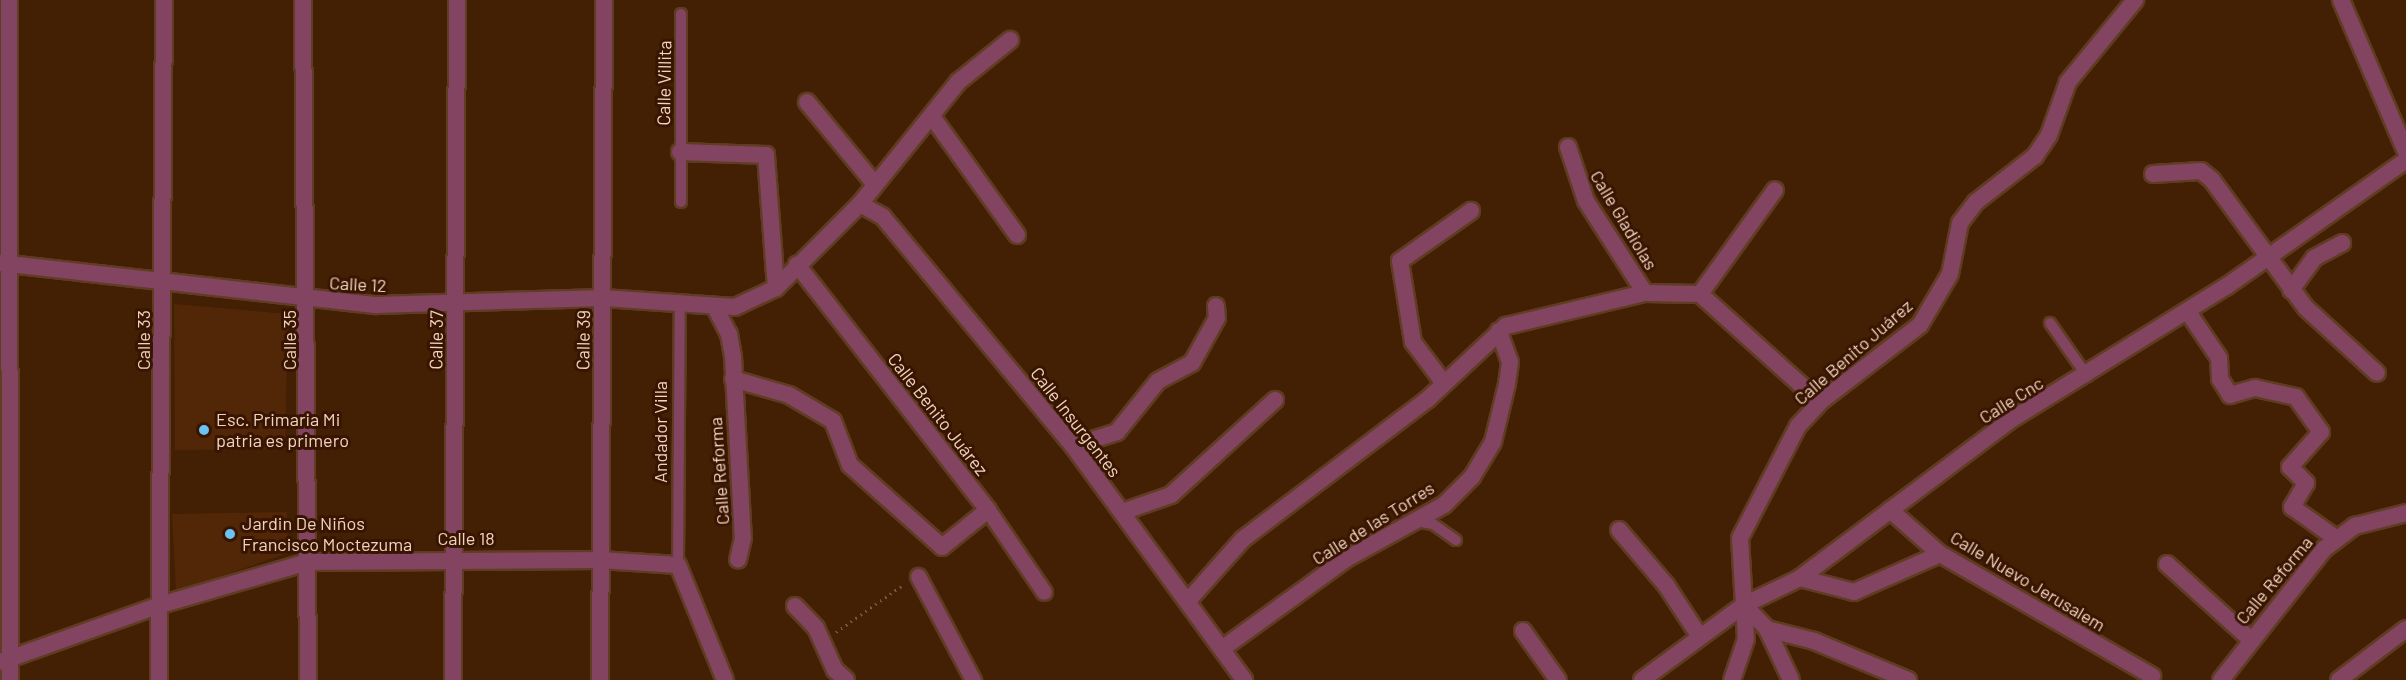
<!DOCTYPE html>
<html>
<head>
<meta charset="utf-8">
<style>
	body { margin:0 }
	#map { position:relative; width:2406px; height:680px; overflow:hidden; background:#431f04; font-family:Barlow,sans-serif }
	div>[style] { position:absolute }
	.built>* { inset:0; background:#512707 }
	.path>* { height:3px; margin-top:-1.5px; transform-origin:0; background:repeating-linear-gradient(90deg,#7b5941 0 1.5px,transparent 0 6px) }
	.roads { filter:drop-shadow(2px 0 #5f3c22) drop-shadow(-2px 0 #5f3c22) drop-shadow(0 2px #5f3c22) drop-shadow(0 -2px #5f3c22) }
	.service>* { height:10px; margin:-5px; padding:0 5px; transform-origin:5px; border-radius:5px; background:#824460 }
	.pedestrian>* { height:15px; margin:-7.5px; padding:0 7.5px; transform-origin:7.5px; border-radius:7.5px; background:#824460 }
	.minor>* { height:16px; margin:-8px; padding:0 8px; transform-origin:8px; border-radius:8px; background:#824460 }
	.tertiary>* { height:16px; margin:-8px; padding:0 8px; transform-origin:8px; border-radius:8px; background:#824460 }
	.dots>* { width:16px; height:16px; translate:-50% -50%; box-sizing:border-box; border:3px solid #381500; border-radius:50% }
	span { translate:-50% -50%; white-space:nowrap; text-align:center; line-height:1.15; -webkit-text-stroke:6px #381500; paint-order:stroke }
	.street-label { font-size:18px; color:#f2d3c1 }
	.poi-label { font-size:18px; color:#f2d3c1 }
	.left { translate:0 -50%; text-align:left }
</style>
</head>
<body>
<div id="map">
	<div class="built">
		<div style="clip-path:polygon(174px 304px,288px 314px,285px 449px,175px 450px)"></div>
		<div style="clip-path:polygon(287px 512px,288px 553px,176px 592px,172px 514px)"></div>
	</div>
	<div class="path">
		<div style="left:836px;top:632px;width:83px;rotate:-35.2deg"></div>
	</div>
	<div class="roads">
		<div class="service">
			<div style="left:681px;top:202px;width:188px;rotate:-90deg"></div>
			<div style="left:2050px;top:323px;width:65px;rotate:55.1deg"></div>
			<div style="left:1416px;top:521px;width:17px;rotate:10deg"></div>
			<div style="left:1433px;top:524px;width:28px;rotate:35deg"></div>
			<div style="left:678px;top:565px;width:265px;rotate:-89.6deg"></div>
		</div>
		<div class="pedestrian">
			<div style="left:988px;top:510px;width:99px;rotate:55.7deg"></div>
			<div style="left:918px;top:576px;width:118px;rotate:62.1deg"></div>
		</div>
		<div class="minor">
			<div style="left:9px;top:0;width:680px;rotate:89.92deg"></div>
			<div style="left:303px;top:0;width:680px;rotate:89.58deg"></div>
			<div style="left:2341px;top:0;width:165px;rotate:66.8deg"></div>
			<div style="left:807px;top:102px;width:104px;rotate:50.5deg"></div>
			<div style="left:933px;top:118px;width:144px;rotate:54.3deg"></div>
			<div style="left:1568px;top:147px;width:57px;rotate:71.6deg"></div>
			<div style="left:1586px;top:201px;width:109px;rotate:57.3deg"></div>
			<div style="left:1645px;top:293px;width:55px;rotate:1deg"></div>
			<div style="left:680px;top:152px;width:86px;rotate:2deg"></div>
			<div style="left:766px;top:155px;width:133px;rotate:85.7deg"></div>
			<div style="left:2153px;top:174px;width:48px;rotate:-3.6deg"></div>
			<div style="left:2201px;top:171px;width:14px;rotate:39deg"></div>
			<div style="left:2212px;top:180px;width:159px;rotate:53.7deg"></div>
			<div style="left:2306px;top:308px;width:96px;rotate:42.5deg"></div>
			<div style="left:860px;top:204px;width:26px;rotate:29deg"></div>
			<div style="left:883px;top:217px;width:298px;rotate:50.3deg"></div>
			<div style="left:1073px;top:446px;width:290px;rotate:53.8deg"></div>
			<div style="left:2291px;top:290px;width:39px;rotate:-54deg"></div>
			<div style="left:2314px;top:258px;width:32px;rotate:-28deg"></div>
			<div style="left:1700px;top:294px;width:161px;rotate:42deg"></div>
			<div style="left:1700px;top:294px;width:128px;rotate:-54.2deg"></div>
			<div style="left:716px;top:309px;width:28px;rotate:63deg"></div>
			<div style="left:729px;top:334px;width:22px;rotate:80deg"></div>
			<div style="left:733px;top:356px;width:182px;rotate:86.9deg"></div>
			<div style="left:743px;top:538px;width:22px;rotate:103deg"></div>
			<div style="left:2188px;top:312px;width:55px;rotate:56deg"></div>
			<div style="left:2219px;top:358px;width:21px;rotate:87deg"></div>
			<div style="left:2220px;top:379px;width:19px;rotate:58deg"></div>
			<div style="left:2230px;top:395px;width:26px;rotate:-16deg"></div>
			<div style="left:2255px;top:388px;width:42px;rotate:12.4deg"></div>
			<div style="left:2296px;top:397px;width:43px;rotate:54.5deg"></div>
			<div style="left:2321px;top:432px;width:47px;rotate:131.5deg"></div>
			<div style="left:2290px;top:467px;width:23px;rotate:45deg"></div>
			<div style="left:2306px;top:483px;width:28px;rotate:120deg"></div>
			<div style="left:2292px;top:507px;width:55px;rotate:35.4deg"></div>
			<div style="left:733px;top:379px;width:58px;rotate:15.9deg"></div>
			<div style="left:789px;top:395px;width:51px;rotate:30.6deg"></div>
			<div style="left:833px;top:421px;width:47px;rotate:68.9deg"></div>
			<div style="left:850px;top:465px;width:123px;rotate:41.7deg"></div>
			<div style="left:942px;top:547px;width:59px;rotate:-38.8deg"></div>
			<div style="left:988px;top:510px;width:311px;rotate:-127.9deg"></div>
			<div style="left:1443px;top:382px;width:50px;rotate:-126.9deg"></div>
			<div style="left:1413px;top:342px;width:82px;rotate:-99.1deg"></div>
			<div style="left:1400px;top:261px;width:87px;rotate:-35.2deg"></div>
			<div style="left:1073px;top:446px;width:46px;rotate:-17.7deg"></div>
			<div style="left:1117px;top:432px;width:65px;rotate:-51.2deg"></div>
			<div style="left:1158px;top:381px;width:38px;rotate:-28deg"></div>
			<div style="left:1192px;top:363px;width:51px;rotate:-60.9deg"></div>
			<div style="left:1217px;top:318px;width:12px;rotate:-95deg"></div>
			<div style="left:1890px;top:510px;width:67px;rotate:41.3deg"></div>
			<div style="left:1940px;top:554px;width:245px;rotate:29.9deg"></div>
			<div style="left:1122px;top:512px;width:52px;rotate:-19.1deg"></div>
			<div style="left:1171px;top:495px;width:141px;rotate:-42.4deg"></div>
			<div style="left:1619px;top:530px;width:72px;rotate:49.5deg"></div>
			<div style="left:1666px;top:585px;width:62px;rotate:56.8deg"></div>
			<div style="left:2167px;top:564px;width:112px;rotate:42.1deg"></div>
			<div style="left:1800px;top:578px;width:56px;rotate:14.5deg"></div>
			<div style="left:1854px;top:592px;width:94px;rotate:-23.8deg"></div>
			<div style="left:1188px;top:601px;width:83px;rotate:-48.4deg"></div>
			<div style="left:1243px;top:539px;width:232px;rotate:-37.1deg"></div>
			<div style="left:1428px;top:399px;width:107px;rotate:-43.1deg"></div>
			<div style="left:1506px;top:326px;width:143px;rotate:-13.4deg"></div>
			<div style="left:1744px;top:605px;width:33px;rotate:46deg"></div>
			<div style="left:1767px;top:629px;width:56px;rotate:64.8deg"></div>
			<div style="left:795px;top:606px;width:30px;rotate:46deg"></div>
			<div style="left:816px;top:628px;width:46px;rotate:65.7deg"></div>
			<div style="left:835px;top:670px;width:15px;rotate:42deg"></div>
			<div style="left:1767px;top:629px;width:49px;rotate:14.3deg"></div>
			<div style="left:1814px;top:641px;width:102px;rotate:22.5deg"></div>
			<div style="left:1523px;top:631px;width:60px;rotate:54.5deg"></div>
			<div style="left:1223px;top:648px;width:152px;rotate:-35.9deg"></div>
			<div style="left:1346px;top:559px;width:112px;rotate:-28.9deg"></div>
			<div style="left:1444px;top:505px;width:40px;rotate:-45deg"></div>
			<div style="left:1472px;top:477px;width:41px;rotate:-59deg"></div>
			<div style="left:1493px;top:442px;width:60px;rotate:-76.4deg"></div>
			<div style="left:1507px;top:384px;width:22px;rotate:-82deg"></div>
			<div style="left:1510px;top:362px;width:33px;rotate:-110deg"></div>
			<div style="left:0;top:662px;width:170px;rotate:-19.6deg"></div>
			<div style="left:160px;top:605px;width:154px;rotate:-16.2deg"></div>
			<div style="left:308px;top:562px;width:292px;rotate:-0.4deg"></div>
			<div style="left:600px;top:560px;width:78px;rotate:3.7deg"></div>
			<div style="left:678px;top:565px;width:124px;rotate:67.8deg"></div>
			<div style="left:159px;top:680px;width:680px;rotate:-89.58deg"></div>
			<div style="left:453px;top:680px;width:680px;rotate:-89.66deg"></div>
			<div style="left:600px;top:680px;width:680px;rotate:-89.66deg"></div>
			<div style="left:1642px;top:680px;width:127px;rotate:-36.3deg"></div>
			<div style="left:1744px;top:605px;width:62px;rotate:-25.7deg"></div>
			<div style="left:1800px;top:578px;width:261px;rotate:-36.9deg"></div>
			<div style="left:2009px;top:421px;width:256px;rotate:-31.8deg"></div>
			<div style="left:2227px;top:286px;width:219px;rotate:-35.1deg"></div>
			<div style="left:1732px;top:680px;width:43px;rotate:-71.1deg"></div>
			<div style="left:1746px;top:639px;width:101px;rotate:-93.4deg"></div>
			<div style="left:1740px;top:538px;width:126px;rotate:-62.6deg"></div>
			<div style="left:1798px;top:426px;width:33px;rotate:-47deg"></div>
			<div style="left:1820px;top:402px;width:126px;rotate:-37.6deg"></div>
			<div style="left:1920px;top:325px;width:59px;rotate:-59.5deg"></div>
			<div style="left:1950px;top:274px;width:52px;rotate:-78.9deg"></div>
			<div style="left:1960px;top:223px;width:26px;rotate:-53deg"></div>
			<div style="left:1976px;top:202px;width:75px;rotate:-37.9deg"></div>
			<div style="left:2035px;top:156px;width:25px;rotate:-56deg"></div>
			<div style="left:2049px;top:135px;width:56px;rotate:-70.3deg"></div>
			<div style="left:2068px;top:82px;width:106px;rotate:-50.7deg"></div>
			<div style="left:2221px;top:680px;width:167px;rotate:-51.8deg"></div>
			<div style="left:2324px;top:549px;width:39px;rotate:-37deg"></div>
			<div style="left:2355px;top:526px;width:53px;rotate:-14.3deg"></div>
			<div style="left:2339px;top:680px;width:84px;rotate:-37.3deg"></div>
		</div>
		<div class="tertiary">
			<div style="left:0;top:263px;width:379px;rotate:6.4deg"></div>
			<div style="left:377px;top:305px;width:226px;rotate:-1.8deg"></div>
			<div style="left:603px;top:298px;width:132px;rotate:3.9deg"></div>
			<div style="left:735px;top:307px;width:45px;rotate:-24.9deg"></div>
			<div style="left:776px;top:288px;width:119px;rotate:-45deg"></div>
			<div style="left:860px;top:204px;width:156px;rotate:-51.2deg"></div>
			<div style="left:958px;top:82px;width:67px;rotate:-38.9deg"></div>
		</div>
	</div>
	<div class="dots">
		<div style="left:204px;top:430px;background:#6ac3f1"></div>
		<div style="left:230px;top:534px;background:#6ac3f1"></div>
	</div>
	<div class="street-label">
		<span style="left:664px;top:83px;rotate:-89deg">Calle Villita</span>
		<span style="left:1624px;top:220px;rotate:59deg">Calle Gladiolas</span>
		<span style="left:358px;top:284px;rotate:3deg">Calle 12</span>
		<span style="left:143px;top:340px;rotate:-90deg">Calle 33</span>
		<span style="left:289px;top:340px;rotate:-90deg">Calle 35</span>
		<span style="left:436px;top:340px;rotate:-89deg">Calle 37</span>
		<span style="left:583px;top:340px;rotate:-89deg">Calle 39</span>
		<span style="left:1853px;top:352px;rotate:-41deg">Calle Benito Juárez</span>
		<span style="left:2011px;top:400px;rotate:-32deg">Calle Cnc</span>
		<span style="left:938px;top:414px;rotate:52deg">Calle Benito Juárez</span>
		<span style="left:1076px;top:422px;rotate:52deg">Calle Insurgentes</span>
		<span style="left:660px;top:432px;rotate:-90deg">Andador Villa</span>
		<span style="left:719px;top:471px;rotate:-94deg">Calle Reforma</span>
		<span style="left:1373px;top:523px;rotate:-32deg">Calle de las Torres</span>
		<span style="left:466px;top:538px">Calle 18</span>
		<span style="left:2274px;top:580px;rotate:-50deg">Calle Reforma</span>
		<span style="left:2028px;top:581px;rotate:31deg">Calle Nuevo Jerusalem</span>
	</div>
	<div class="poi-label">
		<span class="left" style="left:216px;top:430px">Esc. Primaria Mi<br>patria es primero</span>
		<span class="left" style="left:242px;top:534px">Jardin De Niños<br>Francisco Moctezuma</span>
	</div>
</div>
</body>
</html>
